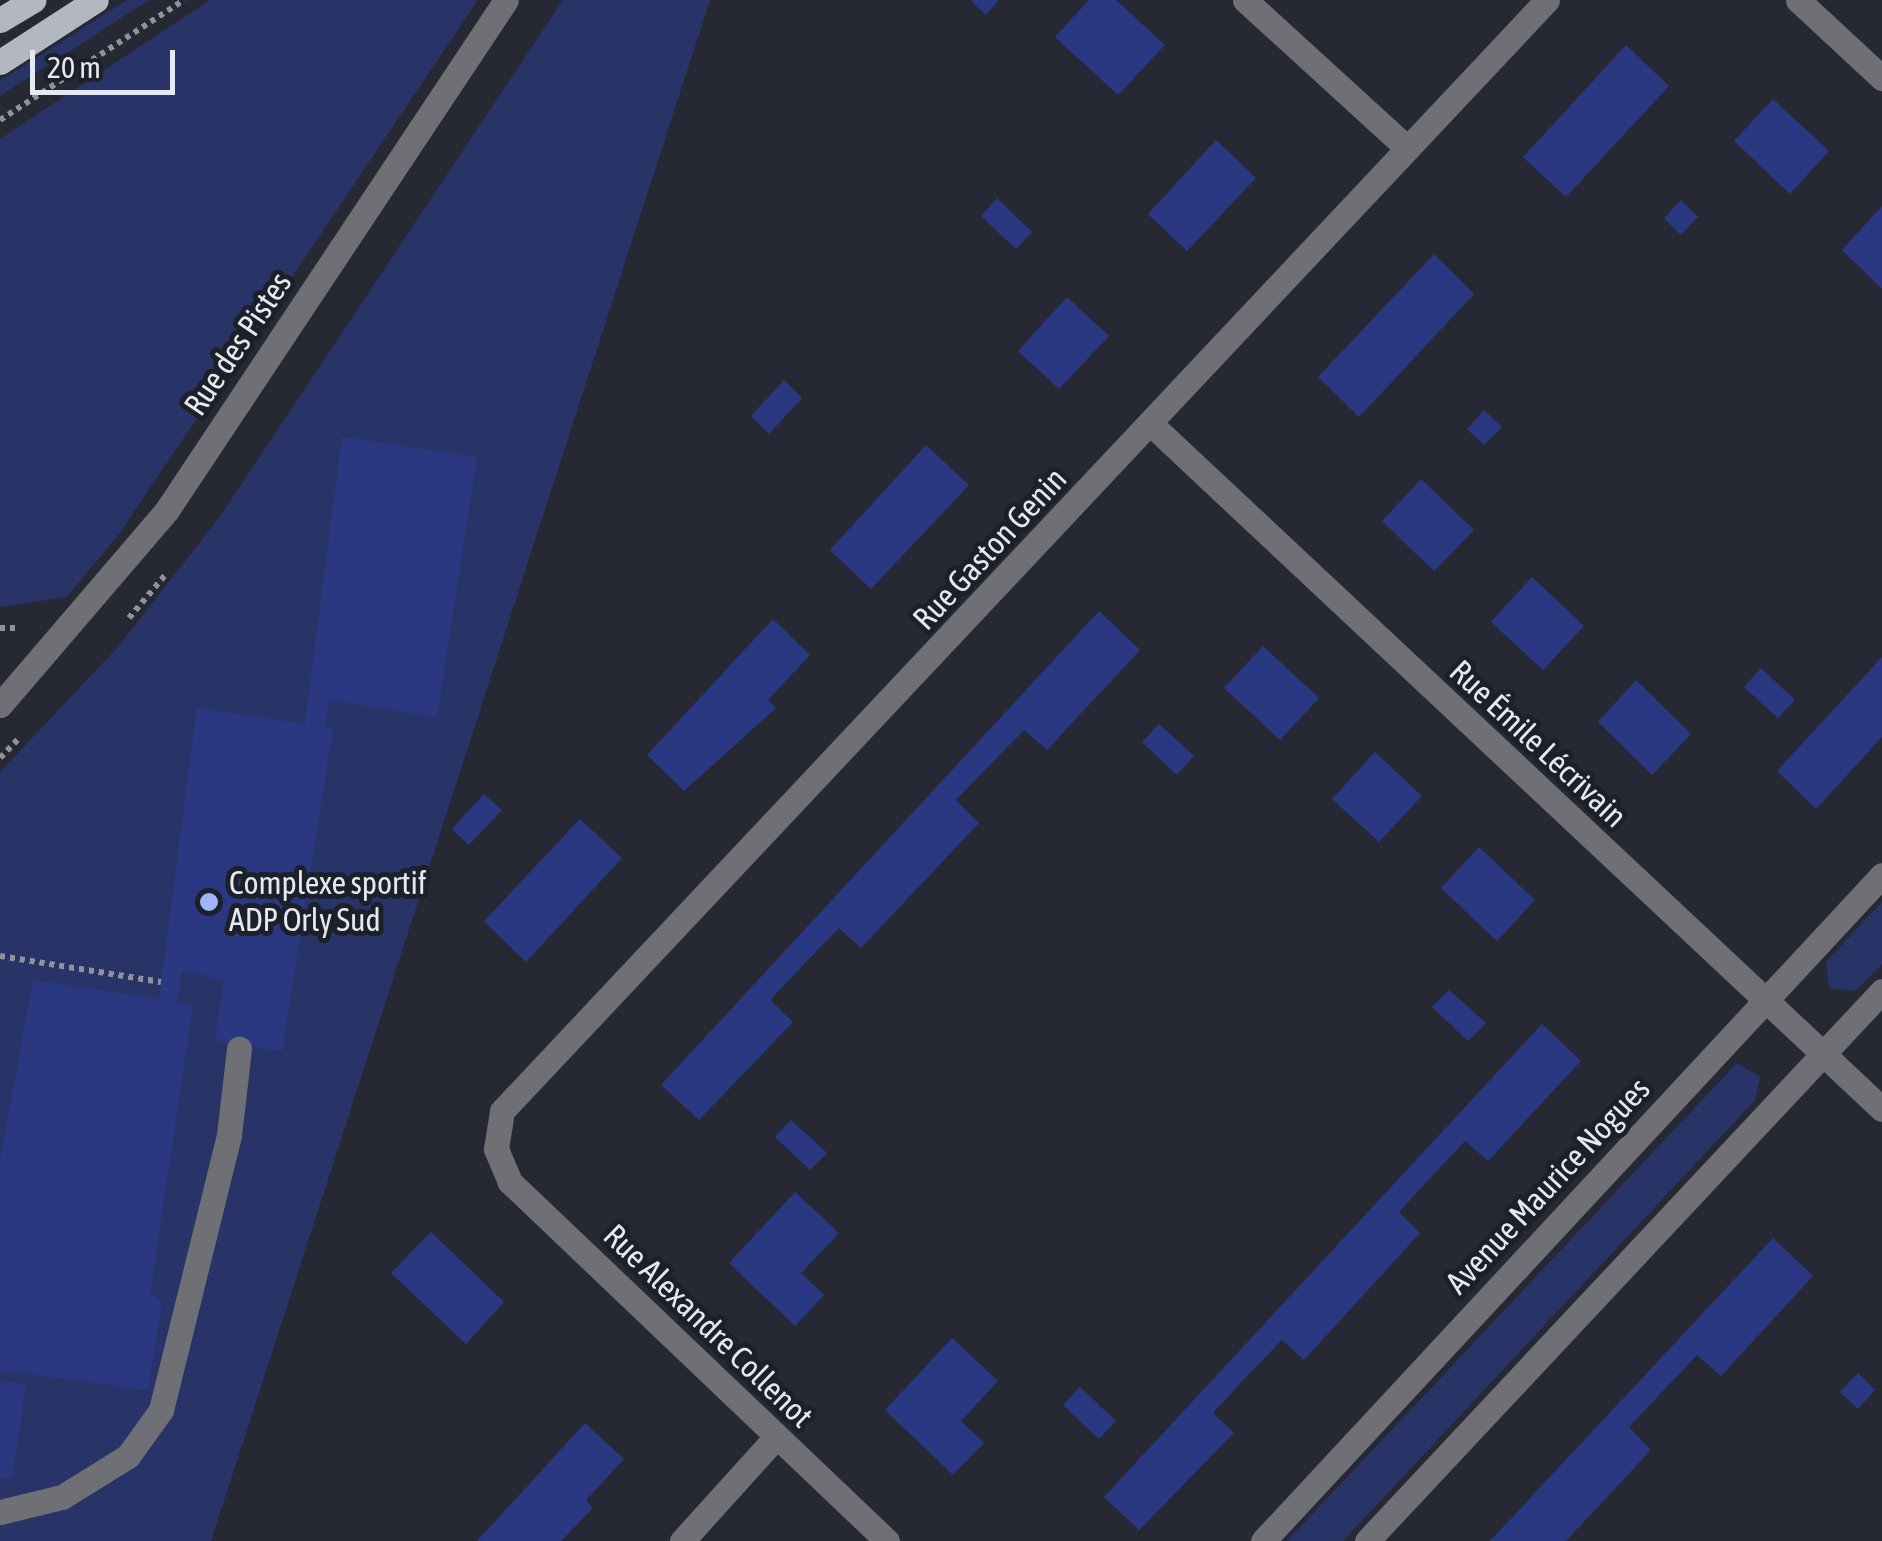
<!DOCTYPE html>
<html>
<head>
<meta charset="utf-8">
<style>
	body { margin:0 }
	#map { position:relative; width:1882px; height:1541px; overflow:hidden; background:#262934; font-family:"Asap Condensed",sans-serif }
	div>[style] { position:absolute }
	.green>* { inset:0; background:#283467 }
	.building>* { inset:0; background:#2a3881 }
	.path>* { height:6px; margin-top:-3px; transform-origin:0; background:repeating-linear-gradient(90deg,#8f929a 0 5px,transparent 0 10px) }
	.minor>* { height:25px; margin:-12.5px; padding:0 12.5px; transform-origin:12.5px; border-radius:12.5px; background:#6e7076 }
	.major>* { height:25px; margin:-12.5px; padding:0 12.5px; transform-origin:12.5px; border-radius:12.5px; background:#b3b7c2 }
	.dots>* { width:28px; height:28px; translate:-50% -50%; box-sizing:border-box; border:5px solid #1c2029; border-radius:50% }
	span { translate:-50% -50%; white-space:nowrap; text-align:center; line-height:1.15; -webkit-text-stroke:10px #1c2029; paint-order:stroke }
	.street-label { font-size:32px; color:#e6e9ef }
	.poi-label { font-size:32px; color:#e6e9ef }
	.left { translate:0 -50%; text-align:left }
	.scale { position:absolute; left:30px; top:50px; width:145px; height:45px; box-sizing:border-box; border:5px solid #e6e9ef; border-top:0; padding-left:12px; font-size:30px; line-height:35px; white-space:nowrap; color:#e6e9ef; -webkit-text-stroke:8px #1c2029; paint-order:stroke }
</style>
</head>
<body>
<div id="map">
	<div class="green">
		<div style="clip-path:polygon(127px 0,149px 0,0 96px,0 81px)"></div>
		<div style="clip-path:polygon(210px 0,478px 0,119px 534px,67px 597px,0 607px,0 139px)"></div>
		<div style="clip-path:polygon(563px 0,710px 0,211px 1541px,0 1541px,0 772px,117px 648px,219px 518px)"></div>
		<div style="clip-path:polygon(1882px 902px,1882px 964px,1856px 991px,1829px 988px,1826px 962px)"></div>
		<div style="clip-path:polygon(1737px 1063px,1760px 1077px,1755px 1100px,1343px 1541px,1287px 1541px)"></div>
	</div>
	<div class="building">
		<div style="clip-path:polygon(970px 0,999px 0,986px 15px)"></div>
		<div style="clip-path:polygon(1089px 0,1116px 0,1165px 45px,1118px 95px,1055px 37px)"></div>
		<div style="clip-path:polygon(1626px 45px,1669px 86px,1566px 197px,1523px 157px)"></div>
		<div style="clip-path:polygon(1773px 99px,1829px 151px,1790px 194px,1734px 141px)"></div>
		<div style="clip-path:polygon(1216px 140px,1256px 178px,1187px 251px,1148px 214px)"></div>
		<div style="clip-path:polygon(997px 198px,1032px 232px,1016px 249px,981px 216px)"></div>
		<div style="clip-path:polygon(1681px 200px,1698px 217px,1681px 235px,1664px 218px)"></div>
		<div style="clip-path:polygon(1882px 206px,1882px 289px,1842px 250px)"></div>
		<div style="clip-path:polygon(1434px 254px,1474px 294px,1359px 417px,1318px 377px)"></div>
		<div style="clip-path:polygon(1067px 297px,1109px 336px,1059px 389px,1018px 351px)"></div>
		<div style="clip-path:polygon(784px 380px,802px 398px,769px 434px,751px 416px)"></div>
		<div style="clip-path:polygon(1484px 410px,1502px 427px,1484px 445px,1467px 429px)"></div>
		<div style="clip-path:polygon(342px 437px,477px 457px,437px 717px,329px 700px,325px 727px,333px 729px,282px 1051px,215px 1041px,224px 980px,182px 970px,177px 1002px,193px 1005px,150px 1294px,162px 1301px,148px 1390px,0 1370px,0 1160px,33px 980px,159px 999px,197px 708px,305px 724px)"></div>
		<div style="clip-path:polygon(926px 445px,969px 485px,871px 589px,830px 550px)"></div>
		<div style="clip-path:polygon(1421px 479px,1474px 530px,1434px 571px,1382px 521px)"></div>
		<div style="clip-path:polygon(1532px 577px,1584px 626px,1543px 670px,1491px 622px)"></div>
		<div style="clip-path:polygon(1099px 611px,1140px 650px,1047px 750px,1024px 730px,956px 800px,979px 823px,861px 948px,839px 928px,805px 963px,770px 1000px,793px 1022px,699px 1120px,661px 1085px)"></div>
		<div style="clip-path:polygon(773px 619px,810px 655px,768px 700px,776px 708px,684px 791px,647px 755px)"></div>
		<div style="clip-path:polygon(1263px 646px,1319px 698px,1280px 740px,1224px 688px)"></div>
		<div style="clip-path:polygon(1882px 657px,1882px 737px,1816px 809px,1777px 771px)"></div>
		<div style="clip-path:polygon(1761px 668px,1795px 700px,1778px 718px,1744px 687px)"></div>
		<div style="clip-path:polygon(1636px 680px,1691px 734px,1652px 775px,1598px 722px)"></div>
		<div style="clip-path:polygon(1159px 724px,1194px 756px,1177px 775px,1142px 742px)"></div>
		<div style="clip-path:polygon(1375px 752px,1422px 796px,1379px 842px,1332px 799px)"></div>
		<div style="clip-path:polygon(484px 794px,502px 810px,469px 845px,452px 829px)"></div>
		<div style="clip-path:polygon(580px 819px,622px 858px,526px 962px,484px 921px)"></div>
		<div style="clip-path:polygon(1479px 847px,1535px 900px,1497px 941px,1441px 888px)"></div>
		<div style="clip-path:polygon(1449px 990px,1486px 1023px,1468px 1041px,1432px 1007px)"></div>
		<div style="clip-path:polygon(1542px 1024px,1581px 1061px,1488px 1161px,1465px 1141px,1432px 1176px,1399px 1212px,1420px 1233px,1304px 1360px,1282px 1340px,1248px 1375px,1213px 1413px,1234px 1433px,1139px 1530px,1104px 1497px)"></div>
		<div style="clip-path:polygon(791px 1120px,827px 1153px,810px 1170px,775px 1137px)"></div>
		<div style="clip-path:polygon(795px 1192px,839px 1233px,801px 1273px,824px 1295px,795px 1326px,729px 1263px)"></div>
		<div style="clip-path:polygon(431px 1232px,504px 1302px,466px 1344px,391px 1273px)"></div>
		<div style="clip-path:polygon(1773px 1238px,1813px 1276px,1721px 1376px,1697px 1355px,1629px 1427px,1651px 1450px,1566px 1541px,1490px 1541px)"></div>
		<div style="clip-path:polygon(952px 1338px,998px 1381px,961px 1421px,984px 1443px,953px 1475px,885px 1410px)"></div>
		<div style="clip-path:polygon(1858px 1373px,1875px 1390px,1858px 1409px,1840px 1392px)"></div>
		<div style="clip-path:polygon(0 1381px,26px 1385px,12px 1479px,0 1478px)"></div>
		<div style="clip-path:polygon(1080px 1387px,1116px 1421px,1099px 1439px,1063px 1405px)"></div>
		<div style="clip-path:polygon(585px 1423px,624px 1459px,586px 1500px,593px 1508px,561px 1541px,477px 1541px)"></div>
	</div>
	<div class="path">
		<div style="left:0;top:120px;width:220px;rotate:-33.1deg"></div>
		<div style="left:129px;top:618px;width:57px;rotate:-49.9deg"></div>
		<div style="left:0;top:628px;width:16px"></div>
		<div style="left:0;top:758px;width:28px;rotate:-46deg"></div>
		<div style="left:0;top:956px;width:163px;rotate:9.2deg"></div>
	</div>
	<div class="minor">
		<div style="left:1245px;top:0;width:219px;rotate:42.4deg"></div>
		<div style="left:1798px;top:0;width:115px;rotate:42.9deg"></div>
		<div style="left:1152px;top:425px;width:1000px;rotate:43.14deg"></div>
		<div style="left:0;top:705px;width:257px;rotate:-49.4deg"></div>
		<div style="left:167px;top:510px;width:612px;rotate:-56.39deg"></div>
		<div style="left:0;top:1512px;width:64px;rotate:-13.6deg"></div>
		<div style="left:62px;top:1497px;width:78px;rotate:-31.8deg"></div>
		<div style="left:128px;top:1456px;width:57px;rotate:-54.3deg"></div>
		<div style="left:161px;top:1410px;width:283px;rotate:-76.1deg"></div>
		<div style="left:229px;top:1135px;width:87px;rotate:-83.4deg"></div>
		<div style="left:682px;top:1541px;width:140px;rotate:-47.9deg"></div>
		<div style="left:887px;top:1541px;width:521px;rotate:-136.4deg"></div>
		<div style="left:510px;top:1182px;width:36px;rotate:-113deg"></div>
		<div style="left:496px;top:1149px;width:38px;rotate:-81deg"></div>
		<div style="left:502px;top:1111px;width:1525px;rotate:-46.75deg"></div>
		<div style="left:1263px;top:1541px;width:909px;rotate:-47.09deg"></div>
		<div style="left:1367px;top:1541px;width:753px;rotate:-46.88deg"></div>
	</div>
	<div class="major">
		<div style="left:0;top:20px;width:39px;rotate:-31deg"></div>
		<div style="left:0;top:62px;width:114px;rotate:-32.9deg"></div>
	</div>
	<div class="dots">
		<div style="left:209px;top:902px;background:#9eb4fd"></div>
	</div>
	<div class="street-label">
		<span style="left:238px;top:344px;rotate:-56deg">Rue des Pistes</span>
		<span style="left:990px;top:549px;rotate:-47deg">Rue Gaston Genin</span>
		<span style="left:1538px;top:744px;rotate:43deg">Rue Émile Lécrivain</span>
		<span style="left:1548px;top:1186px;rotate:-47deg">Avenue Maurice Nogues</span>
		<span style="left:708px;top:1326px;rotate:44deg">Rue Alexandre Collenot</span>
	</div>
	<div class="poi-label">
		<span class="left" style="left:229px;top:902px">Complexe sportif<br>ADP Orly Sud</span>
	</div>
	<div class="scale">20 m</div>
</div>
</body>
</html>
